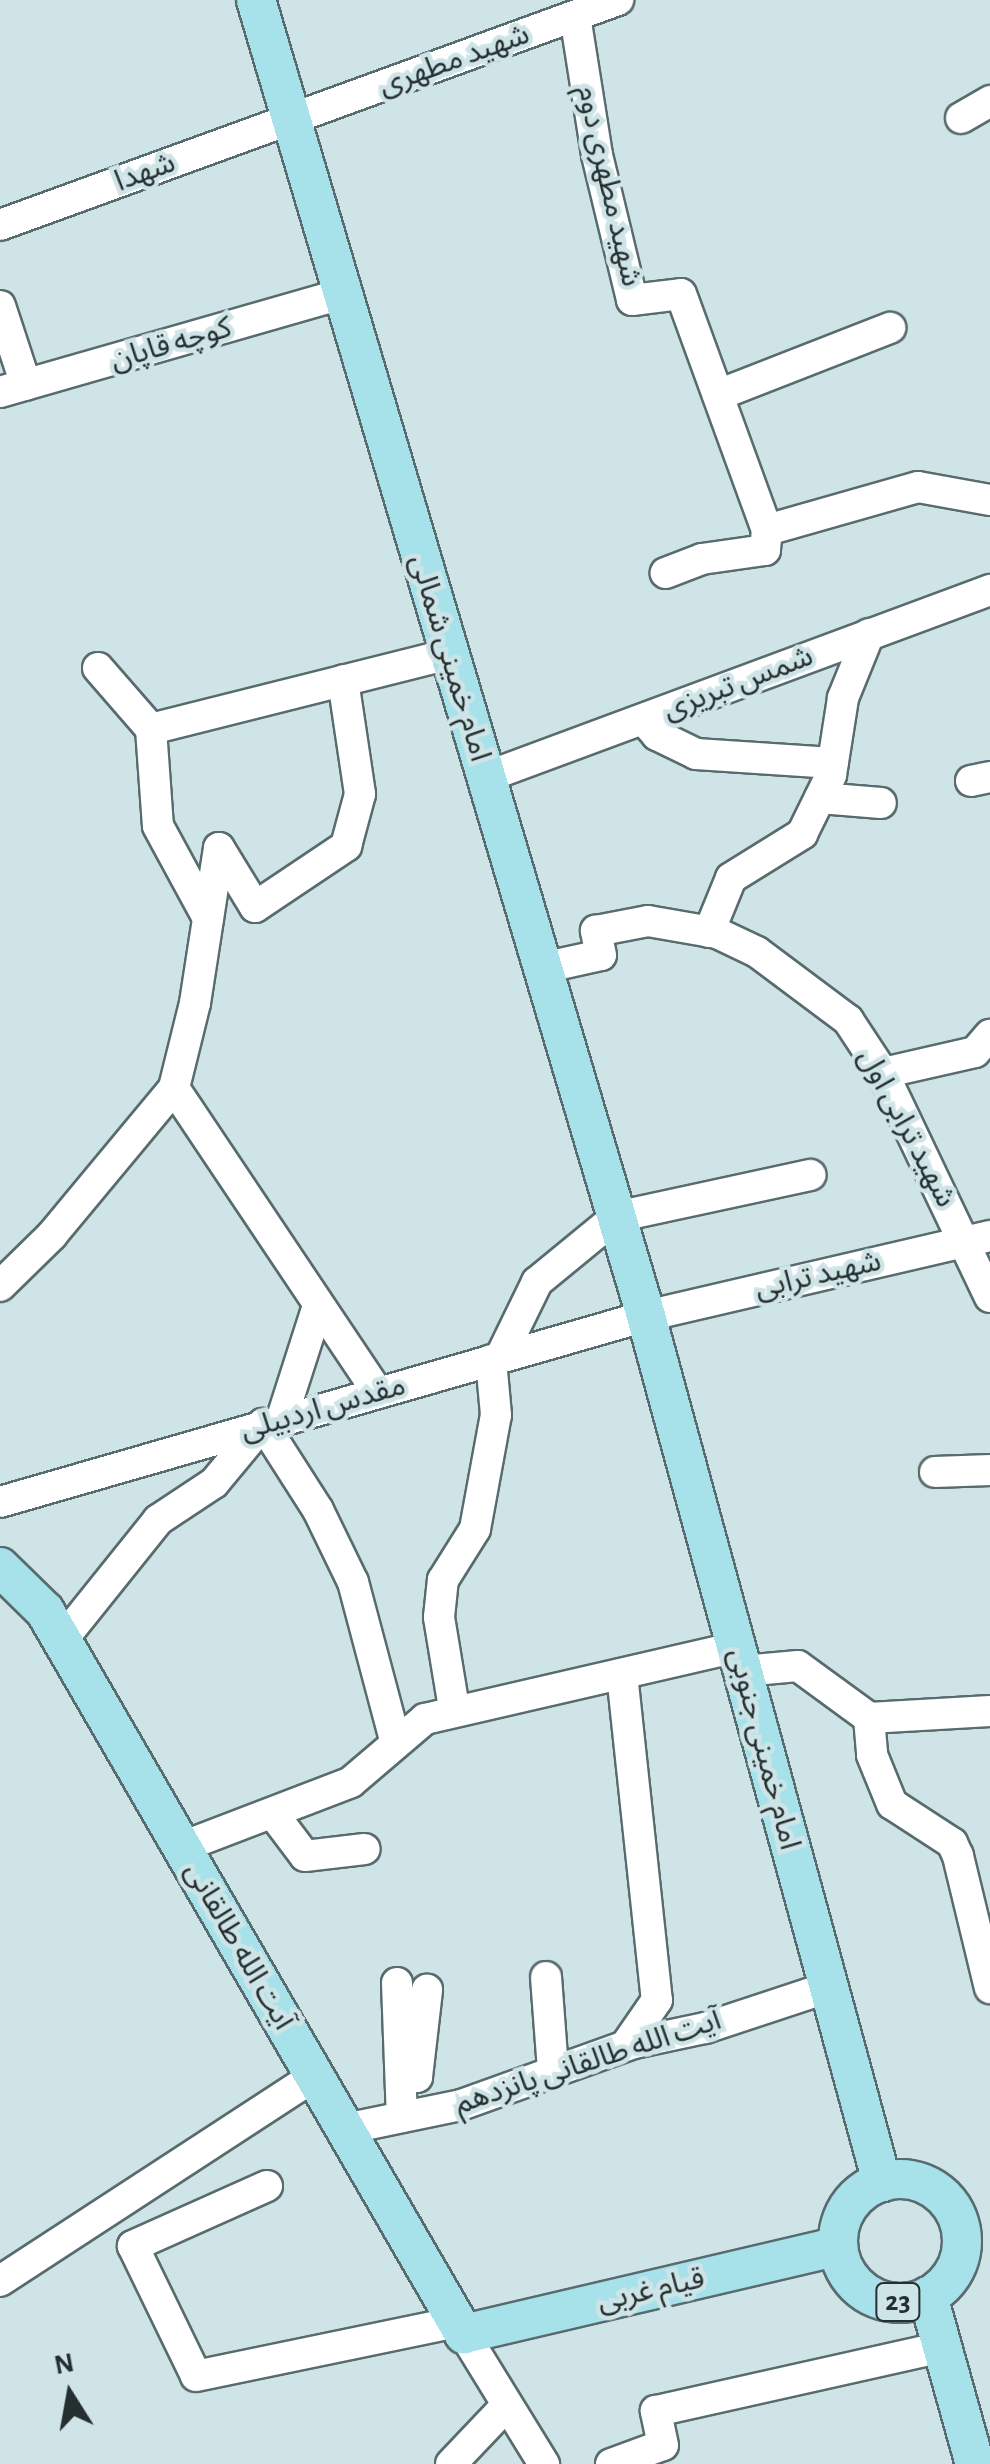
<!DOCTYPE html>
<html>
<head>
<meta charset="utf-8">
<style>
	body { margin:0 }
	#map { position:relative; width:990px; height:2464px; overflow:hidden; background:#cee4e7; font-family:"Alegreya Sans","Noto Sans Arabic",sans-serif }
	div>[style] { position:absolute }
	.roads { filter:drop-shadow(2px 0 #586b6e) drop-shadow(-2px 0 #586b6e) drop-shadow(0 2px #586b6e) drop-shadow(0 -2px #586b6e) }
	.minor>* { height:30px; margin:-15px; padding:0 15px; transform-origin:15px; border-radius:15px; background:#fff }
	.major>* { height:38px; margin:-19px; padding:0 19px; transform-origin:19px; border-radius:19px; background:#a7e2eb }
	.major>.ring { margin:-19px; padding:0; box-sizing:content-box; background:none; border:38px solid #a7e2eb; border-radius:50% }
	span { translate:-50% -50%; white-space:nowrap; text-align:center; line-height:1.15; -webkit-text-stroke:9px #cee4e7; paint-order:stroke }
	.shield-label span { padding:2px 8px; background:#cee4e7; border:2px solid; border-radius:8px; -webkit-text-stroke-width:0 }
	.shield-label { font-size:28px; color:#262f30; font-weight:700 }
	.street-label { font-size:30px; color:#262f30 }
	.north { position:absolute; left:20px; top:2344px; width:100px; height:100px; -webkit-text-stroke:8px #cee4e7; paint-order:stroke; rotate:349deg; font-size:28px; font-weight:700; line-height:40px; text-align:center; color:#262f30 }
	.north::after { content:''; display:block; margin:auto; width:35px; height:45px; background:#262f30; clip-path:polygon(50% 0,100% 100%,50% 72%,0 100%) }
</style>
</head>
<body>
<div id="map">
	<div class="roads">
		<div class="minor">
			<div style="left:575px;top:16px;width:141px;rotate:81deg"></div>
			<div style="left:597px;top:155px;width:149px;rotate:76.4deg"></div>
			<div style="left:632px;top:300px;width:49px;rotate:-7deg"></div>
			<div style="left:681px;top:294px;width:251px;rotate:70deg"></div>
			<div style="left:767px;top:530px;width:20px;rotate:96deg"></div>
			<div style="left:765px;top:550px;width:64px;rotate:171.9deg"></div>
			<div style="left:702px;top:559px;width:39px;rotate:159deg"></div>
			<div style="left:961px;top:118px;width:34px;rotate:-30deg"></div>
			<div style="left:0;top:225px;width:658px;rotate:-20.01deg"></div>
			<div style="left:0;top:306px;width:83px;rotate:71.8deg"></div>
			<div style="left:0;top:392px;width:356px;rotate:-16deg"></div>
			<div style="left:718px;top:395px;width:185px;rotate:-21.3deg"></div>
			<div style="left:767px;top:530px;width:157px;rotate:-15.9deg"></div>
			<div style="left:918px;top:487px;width:73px;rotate:10.2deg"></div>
			<div style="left:98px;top:668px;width:81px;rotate:49deg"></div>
			<div style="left:151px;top:729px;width:97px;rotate:85.9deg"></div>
			<div style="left:158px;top:826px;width:105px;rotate:61.5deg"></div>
			<div style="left:644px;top:720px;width:20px;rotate:49deg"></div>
			<div style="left:657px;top:735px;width:43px;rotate:26deg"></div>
			<div style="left:696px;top:754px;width:137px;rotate:3.8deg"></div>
			<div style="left:151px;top:729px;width:307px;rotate:-14.1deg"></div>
			<div style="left:486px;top:777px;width:538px;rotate:-20.36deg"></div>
			<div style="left:971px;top:781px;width:19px;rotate:-12deg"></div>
			<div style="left:820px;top:798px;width:61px;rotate:4.7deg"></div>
			<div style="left:219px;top:848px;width:157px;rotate:98.8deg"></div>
			<div style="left:195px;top:1003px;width:88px;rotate:103.9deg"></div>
			<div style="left:174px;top:1088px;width:367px;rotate:56.2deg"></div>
			<div style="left:219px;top:848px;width:69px;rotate:58.6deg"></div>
			<div style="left:255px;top:907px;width:110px;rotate:-33.8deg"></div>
			<div style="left:346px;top:846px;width:54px;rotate:-74.9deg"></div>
			<div style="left:360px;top:794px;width:115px;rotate:-98.5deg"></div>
			<div style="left:709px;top:932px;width:58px;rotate:-67.8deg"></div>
			<div style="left:731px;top:878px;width:84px;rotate:-31.8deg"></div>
			<div style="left:802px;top:834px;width:66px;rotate:-63.8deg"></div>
			<div style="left:831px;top:775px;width:78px;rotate:-81.1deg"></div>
			<div style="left:843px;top:698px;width:69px;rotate:-67.9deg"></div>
			<div style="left:542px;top:968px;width:60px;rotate:-12.4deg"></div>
			<div style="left:601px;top:955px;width:25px;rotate:-102deg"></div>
			<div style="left:596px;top:931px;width:53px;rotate:-10.9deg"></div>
			<div style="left:648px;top:921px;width:70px;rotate:9.9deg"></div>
			<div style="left:717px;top:933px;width:44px;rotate:25.4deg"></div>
			<div style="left:757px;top:952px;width:114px;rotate:36.8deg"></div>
			<div style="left:848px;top:1020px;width:64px;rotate:56.6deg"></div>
			<div style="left:883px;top:1073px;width:248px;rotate:64.5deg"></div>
			<div style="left:883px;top:1073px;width:94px;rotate:-12.9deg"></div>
			<div style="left:975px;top:1052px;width:23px;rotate:-49deg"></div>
			<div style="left:0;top:1286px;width:73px;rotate:-44.4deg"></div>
			<div style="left:52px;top:1235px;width:191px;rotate:-50.3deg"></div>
			<div style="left:500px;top:1358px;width:85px;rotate:-64deg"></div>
			<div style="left:537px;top:1282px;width:102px;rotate:-39.4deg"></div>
			<div style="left:616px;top:1217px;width:199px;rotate:-12.2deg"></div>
			<div style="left:281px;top:1421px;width:118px;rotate:-72.2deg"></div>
			<div style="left:935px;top:1472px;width:55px;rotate:-2.1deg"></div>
			<div style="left:0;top:1502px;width:672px;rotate:-16.06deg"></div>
			<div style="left:646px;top:1316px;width:353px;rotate:-13.1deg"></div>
			<div style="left:62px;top:1640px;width:154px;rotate:-51.3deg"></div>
			<div style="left:158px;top:1520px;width:67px;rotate:-33.5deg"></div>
			<div style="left:214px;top:1483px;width:77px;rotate:-50.3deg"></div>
			<div style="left:263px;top:1424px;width:102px;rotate:57.4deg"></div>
			<div style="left:318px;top:1510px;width:80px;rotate:64.1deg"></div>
			<div style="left:353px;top:1582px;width:163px;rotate:75.1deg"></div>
			<div style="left:743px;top:1671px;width:55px;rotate:-5.2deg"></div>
			<div style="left:798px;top:1666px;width:88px;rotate:36.2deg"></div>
			<div style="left:869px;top:1718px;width:121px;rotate:-3.3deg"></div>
			<div style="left:622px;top:1674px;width:328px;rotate:83.9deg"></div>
			<div style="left:657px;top:2000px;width:55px;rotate:124.6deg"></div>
			<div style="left:454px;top:1708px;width:92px;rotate:-99.4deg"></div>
			<div style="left:439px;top:1617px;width:37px;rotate:-84deg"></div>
			<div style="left:443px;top:1580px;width:60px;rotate:-57.9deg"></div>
			<div style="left:475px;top:1529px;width:116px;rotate:-79.6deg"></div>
			<div style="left:496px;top:1415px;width:55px;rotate:-95.2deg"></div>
			<div style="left:869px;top:1718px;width:37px;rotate:85deg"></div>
			<div style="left:872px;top:1755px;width:53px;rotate:67.8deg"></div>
			<div style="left:892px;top:1804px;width:72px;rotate:33deg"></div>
			<div style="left:952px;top:1843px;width:14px;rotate:65deg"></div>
			<div style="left:958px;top:1856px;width:136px;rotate:76.4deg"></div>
			<div style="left:274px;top:1815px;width:51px;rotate:52.9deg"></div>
			<div style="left:305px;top:1856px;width:60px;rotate:-6.7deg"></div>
			<div style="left:182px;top:1847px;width:181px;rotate:-21deg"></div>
			<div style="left:351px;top:1782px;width:97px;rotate:-40.4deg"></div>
			<div style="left:425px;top:1719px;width:319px;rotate:-13deg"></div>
			<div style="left:546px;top:1977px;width:93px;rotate:85.7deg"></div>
			<div style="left:397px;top:1983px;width:134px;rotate:87.9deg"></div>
			<div style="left:409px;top:2077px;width:8px"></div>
			<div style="left:417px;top:2077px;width:88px;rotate:-83.4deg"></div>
			<div style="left:345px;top:2129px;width:118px;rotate:-11.7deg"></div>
			<div style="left:461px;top:2105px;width:184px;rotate:-19.7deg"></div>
			<div style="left:634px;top:2043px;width:73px;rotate:-11.9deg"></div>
			<div style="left:705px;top:2028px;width:131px;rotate:-18.3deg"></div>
			<div style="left:267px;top:2186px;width:147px;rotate:155.9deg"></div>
			<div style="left:133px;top:2246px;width:144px;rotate:64.1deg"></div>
			<div style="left:196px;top:2376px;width:266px;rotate:-11.7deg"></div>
			<div style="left:0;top:2281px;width:375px;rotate:-33.1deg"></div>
			<div style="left:464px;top:2334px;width:153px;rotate:58.4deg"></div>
			<div style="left:451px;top:2464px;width:81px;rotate:-46.5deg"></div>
			<div style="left:611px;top:2464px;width:55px;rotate:-20.1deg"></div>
			<div style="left:663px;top:2445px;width:35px;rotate:-102deg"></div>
			<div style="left:656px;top:2411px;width:293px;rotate:-12.6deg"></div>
		</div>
		<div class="major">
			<div style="left:256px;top:0;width:1373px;rotate:73.49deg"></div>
			<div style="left:646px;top:1316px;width:898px;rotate:74.76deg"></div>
			<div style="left:0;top:1567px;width:63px;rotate:44.4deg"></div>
			<div style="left:45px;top:1611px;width:836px;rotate:59.91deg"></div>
			<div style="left:464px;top:2334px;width:384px;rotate:-13.2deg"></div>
			<div class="ring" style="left:838px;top:2179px;width:86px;height:86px"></div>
			<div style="left:928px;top:2296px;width:174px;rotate:74.4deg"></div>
		</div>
	</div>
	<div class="shield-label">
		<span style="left:898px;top:2302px">23</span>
	</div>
	<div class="street-label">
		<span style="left:454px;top:60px;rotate:-20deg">شهید مطهری</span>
		<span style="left:145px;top:172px;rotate:-20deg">شهدا</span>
		<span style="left:609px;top:186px;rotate:77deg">شهید مطهری دوم</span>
		<span style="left:171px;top:344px;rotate:-16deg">کوچه قاپان</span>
		<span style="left:450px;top:658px;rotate:73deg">امام خمینی شمالی</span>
		<span style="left:738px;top:683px;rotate:-21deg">شمس تبریزی</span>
		<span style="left:907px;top:1128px;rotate:62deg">شهید ترابی اول</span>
		<span style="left:818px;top:1275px;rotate:-13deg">شهید ترابی</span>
		<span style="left:323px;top:1408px;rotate:-16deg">مقدس اردبیلی</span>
		<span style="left:764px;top:1749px;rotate:75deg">امام خمینی جنوبی</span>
		<span style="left:239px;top:1946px;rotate:60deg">آیت الله طالقانی</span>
		<span style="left:588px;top:2062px;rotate:-18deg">آیت الله طالقانی پانزدهم</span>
		<span style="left:651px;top:2290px;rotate:-13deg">قیام غربی</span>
	</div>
	<div class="north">N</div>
</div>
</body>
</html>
